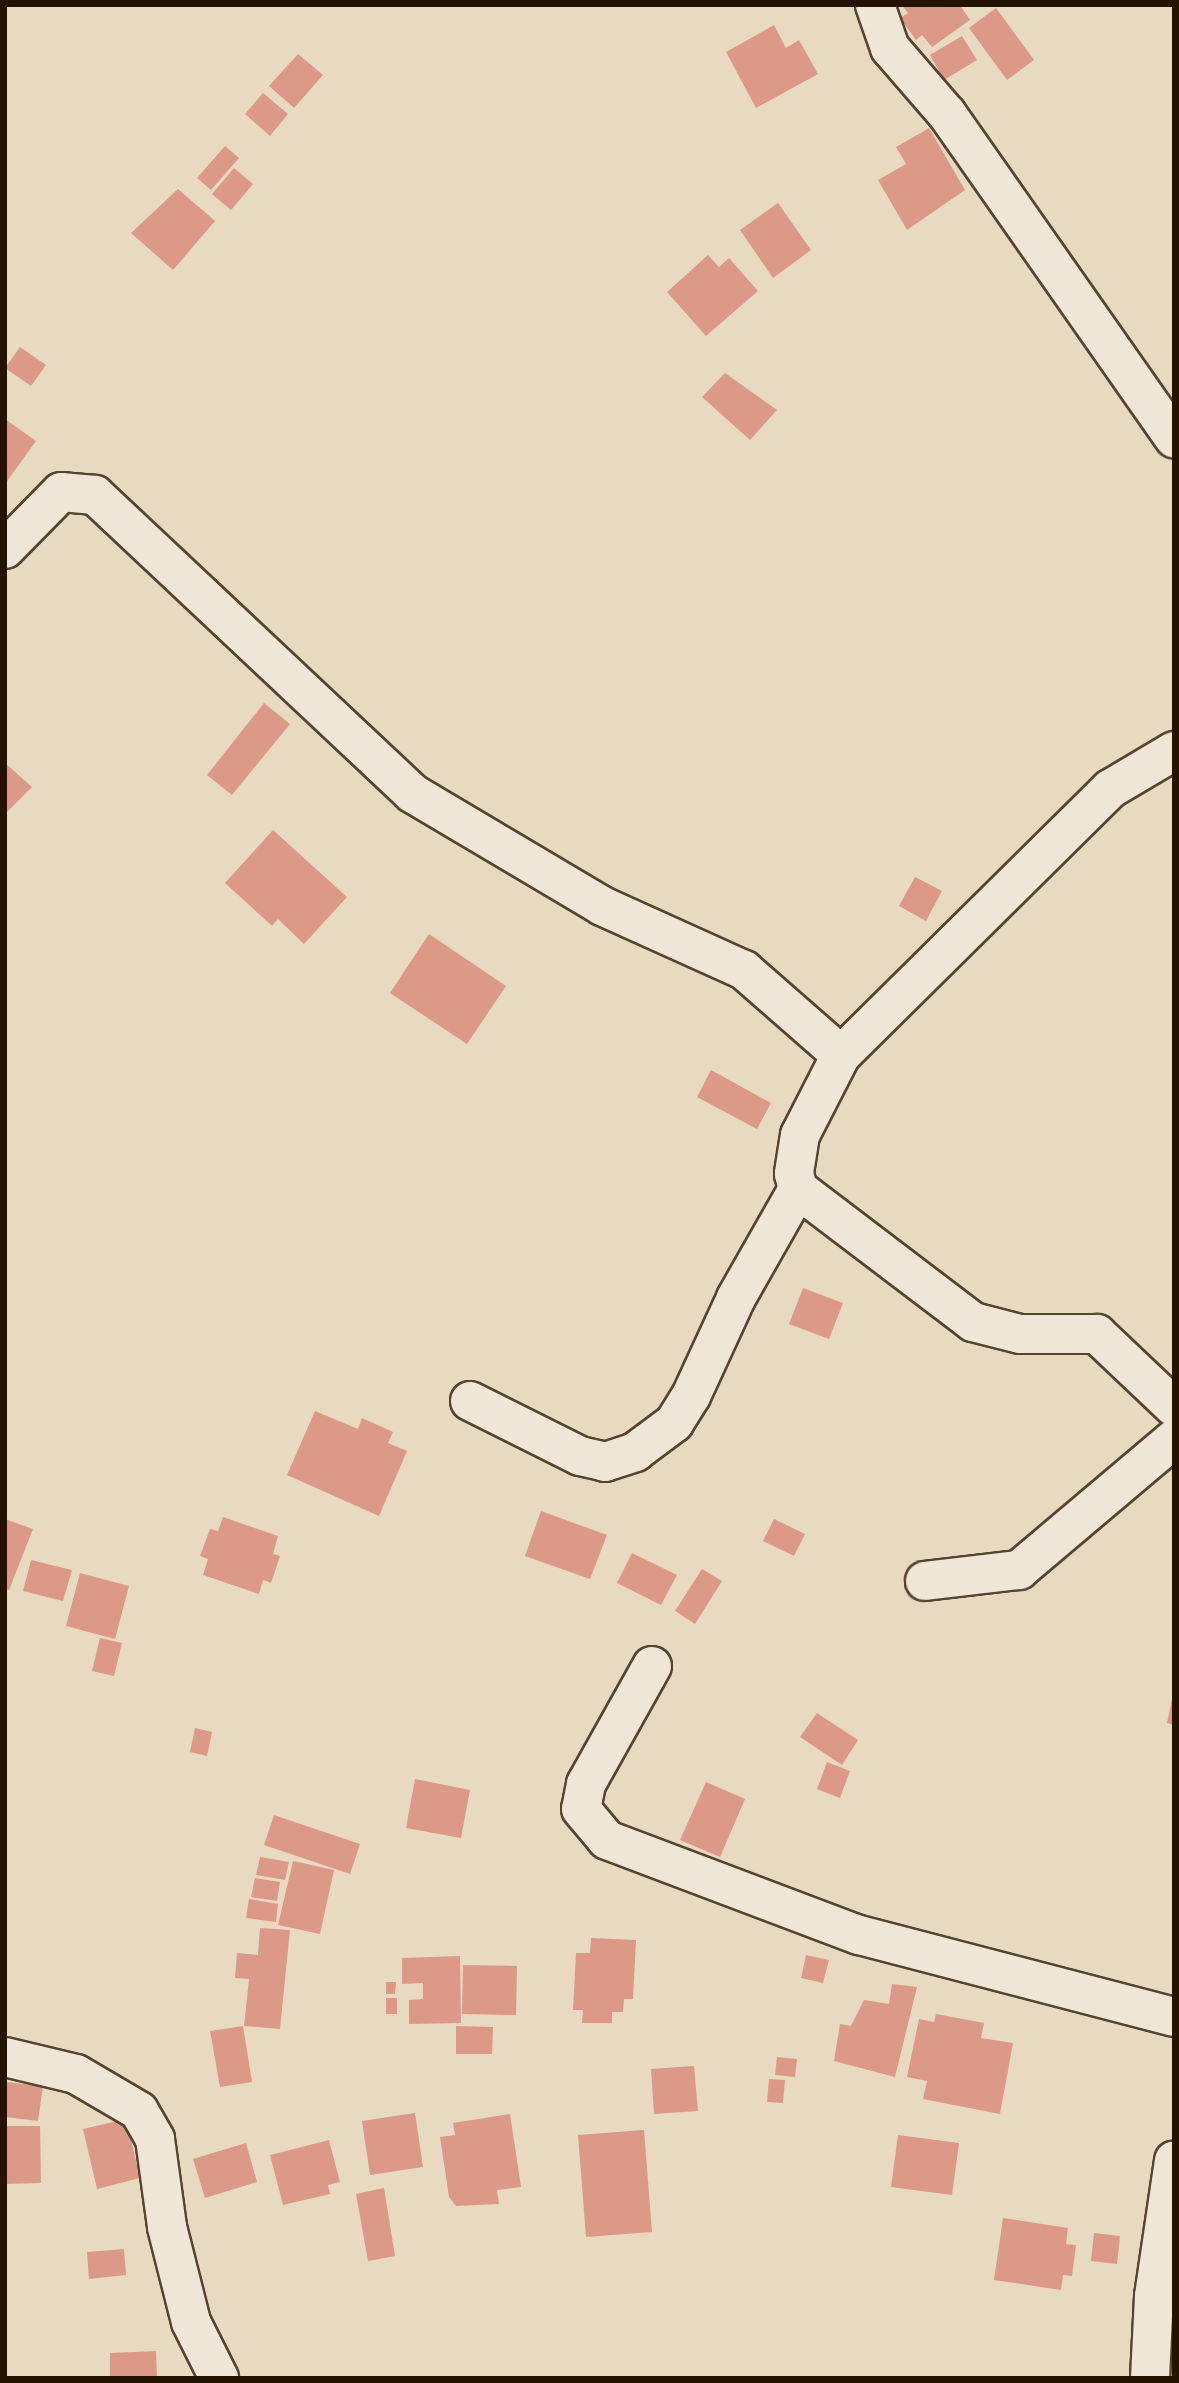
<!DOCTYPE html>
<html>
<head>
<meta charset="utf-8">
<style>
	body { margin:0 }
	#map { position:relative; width:1179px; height:2383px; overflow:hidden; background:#e8d9c1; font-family:"Libre Bodoni",serif }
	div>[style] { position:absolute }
	.building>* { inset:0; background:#dd9987 }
	.roads { filter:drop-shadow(2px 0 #554430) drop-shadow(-2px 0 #554430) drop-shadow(0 2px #554430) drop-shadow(0 -2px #554430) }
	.minor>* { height:38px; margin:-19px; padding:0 19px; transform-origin:19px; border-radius:19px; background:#f0e6d7 }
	span { translate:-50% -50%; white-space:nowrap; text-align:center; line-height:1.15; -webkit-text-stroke:7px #f0e6d7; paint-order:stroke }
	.frame { position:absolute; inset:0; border:7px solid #241300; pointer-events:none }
</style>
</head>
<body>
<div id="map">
	<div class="building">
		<div style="clip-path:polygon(902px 5px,960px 5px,970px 20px,932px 47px,922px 35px,916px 40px,900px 18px,908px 13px)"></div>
		<div style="clip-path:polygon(996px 8px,1034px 60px,1007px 80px,969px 28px)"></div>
		<div style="clip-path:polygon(774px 25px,786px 48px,799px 40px,818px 74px,756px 108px,726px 52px)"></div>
		<div style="clip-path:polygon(962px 36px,977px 60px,944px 80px,930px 55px)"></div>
		<div style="clip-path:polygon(298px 54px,323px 75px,294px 108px,269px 86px)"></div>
		<div style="clip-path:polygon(263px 93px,288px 114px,270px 136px,245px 114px)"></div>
		<div style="clip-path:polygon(929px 128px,965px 190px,907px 230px,878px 180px,906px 164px,896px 147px)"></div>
		<div style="clip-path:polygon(225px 146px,239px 158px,211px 190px,197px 178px)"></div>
		<div style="clip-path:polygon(234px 168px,253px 184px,231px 210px,212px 194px)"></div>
		<div style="clip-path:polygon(178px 189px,215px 221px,173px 270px,131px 233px)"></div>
		<div style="clip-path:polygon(778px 203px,811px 250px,773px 278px,740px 230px)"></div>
		<div style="clip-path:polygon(708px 255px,719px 267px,729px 258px,758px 291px,706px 336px,667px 292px)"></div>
		<div style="clip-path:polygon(20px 347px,46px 365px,31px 386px,5px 368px)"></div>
		<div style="clip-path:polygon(725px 373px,777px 410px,750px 440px,702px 397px)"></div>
		<div style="clip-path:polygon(5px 419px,36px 441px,5px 484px)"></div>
		<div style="clip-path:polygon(264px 703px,290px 724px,232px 795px,207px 775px)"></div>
		<div style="clip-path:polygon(5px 763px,32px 787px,5px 814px)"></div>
		<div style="clip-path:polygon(273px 830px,347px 897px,304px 944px,278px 919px,272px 926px,225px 883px)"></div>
		<div style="clip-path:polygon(915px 877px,942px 891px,926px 921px,899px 906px)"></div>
		<div style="clip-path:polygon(429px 934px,506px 986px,467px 1044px,390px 993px)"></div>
		<div style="clip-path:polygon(711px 1070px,771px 1103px,757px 1129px,697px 1097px)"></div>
		<div style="clip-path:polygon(803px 1288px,843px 1303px,829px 1339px,789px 1324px)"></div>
		<div style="clip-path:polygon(315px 1411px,358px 1429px,362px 1418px,393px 1432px,388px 1443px,407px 1451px,379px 1516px,287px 1475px)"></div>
		<div style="clip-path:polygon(541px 1511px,607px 1535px,590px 1579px,525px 1556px)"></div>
		<div style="clip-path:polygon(223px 1517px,278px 1536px,273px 1554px,280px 1556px,271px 1583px,263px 1580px,259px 1594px,203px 1575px,208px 1559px,200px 1556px,210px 1529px,218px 1531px)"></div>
		<div style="clip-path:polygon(5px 1519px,33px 1529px,9px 1590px,5px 1589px)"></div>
		<div style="clip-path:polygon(774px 1519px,805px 1534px,794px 1556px,763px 1541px)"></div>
		<div style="clip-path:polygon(632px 1553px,677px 1575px,661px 1605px,617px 1583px)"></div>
		<div style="clip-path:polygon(31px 1560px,72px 1570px,63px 1601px,23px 1591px)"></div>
		<div style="clip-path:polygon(702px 1569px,722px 1581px,695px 1624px,675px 1611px)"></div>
		<div style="clip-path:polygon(80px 1573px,129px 1586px,115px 1639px,66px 1626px)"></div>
		<div style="clip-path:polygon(100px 1638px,122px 1643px,114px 1676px,92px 1671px)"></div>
		<div style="clip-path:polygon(1173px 1695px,1174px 1695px,1174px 1725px,1167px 1723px)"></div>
		<div style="clip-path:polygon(817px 1713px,858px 1740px,842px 1765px,800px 1737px)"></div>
		<div style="clip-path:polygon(195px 1728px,212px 1732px,207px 1756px,190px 1752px)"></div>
		<div style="clip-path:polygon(827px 1762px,850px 1771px,840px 1798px,817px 1789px)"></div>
		<div style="clip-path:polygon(415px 1779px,470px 1790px,461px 1838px,406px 1828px)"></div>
		<div style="clip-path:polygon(706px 1782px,745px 1799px,720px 1857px,680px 1840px)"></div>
		<div style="clip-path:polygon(274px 1815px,360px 1844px,350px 1874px,264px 1845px)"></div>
		<div style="clip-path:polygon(260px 1857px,289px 1862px,285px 1880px,256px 1875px)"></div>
		<div style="clip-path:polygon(293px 1861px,334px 1870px,320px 1934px,278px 1925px)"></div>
		<div style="clip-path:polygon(255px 1878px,280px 1882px,277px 1901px,251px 1897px)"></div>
		<div style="clip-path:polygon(249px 1899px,278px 1904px,276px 1922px,246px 1918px)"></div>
		<div style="clip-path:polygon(260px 1928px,290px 1930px,280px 2029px,244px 2026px,249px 1979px,235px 1978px,237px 1953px,258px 1955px)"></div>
		<div style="clip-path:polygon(591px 1938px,636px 1940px,633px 1999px,624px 1999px,623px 2012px,612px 2012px,612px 2023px,582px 2023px,583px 2010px,573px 2010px,576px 1953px,590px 1953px)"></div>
		<div style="clip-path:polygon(806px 1955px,829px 1960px,823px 1983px,801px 1978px)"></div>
		<div style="clip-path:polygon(460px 1956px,461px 2023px,409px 2024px,409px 2000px,423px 1999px,423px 1983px,402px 1984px,402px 1958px)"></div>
		<div style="clip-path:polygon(463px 1965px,517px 1966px,516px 2015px,462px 2014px)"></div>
		<div style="clip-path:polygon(386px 1982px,396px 1982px,395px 1994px,386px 1994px)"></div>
		<div style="clip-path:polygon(892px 1984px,917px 1987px,895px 2077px,834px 2061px,840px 2024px,851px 2026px,864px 2000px,889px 2004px)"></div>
		<div style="clip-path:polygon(386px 1998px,397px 1998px,397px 2014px,386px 2014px)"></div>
		<div style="clip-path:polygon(936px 2014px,984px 2023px,981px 2038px,1013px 2043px,1000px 2114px,923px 2099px,927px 2081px,907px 2077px,919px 2019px,934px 2022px)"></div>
		<div style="clip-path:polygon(243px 2026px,252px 2082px,220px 2087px,210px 2031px)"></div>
		<div style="clip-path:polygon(456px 2026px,493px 2027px,492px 2054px,456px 2054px)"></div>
		<div style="clip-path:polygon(777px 2057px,797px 2059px,795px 2077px,775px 2075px)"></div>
		<div style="clip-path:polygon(694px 2066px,698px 2111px,654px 2114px,651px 2069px)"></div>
		<div style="clip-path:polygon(769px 2079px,785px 2080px,783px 2103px,767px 2102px)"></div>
		<div style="clip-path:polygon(5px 2082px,43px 2086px,38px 2121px,5px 2117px)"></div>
		<div style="clip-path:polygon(415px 2113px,423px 2167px,370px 2175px,362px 2121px)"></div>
		<div style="clip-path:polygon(510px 2114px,521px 2187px,497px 2190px,499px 2204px,456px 2206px,449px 2197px,440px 2137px,455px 2135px,453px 2123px)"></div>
		<div style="clip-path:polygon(126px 2119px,140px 2178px,97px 2189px,83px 2129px)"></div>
		<div style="clip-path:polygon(5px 2126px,40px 2126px,41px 2183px,5px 2184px)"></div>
		<div style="clip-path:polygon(644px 2130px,652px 2232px,586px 2237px,578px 2135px)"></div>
		<div style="clip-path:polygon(898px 2135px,959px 2143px,952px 2195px,891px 2187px)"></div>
		<div style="clip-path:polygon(329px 2140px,340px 2182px,328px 2185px,330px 2194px,283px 2205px,270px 2155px)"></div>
		<div style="clip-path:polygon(246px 2143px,257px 2182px,205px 2198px,193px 2159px)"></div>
		<div style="clip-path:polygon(384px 2188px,395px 2256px,368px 2261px,356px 2194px)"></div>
		<div style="clip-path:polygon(1003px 2218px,1068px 2228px,1066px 2244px,1076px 2245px,1072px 2276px,1063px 2275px,1061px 2290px,994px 2280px)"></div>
		<div style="clip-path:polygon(1094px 2233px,1120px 2236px,1117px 2264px,1091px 2261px)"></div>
		<div style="clip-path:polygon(124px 2249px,126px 2275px,89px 2279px,87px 2252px)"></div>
		<div style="clip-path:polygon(1174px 2346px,1174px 2368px,1169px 2367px)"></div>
		<div style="clip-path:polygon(156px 2351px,157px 2378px,110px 2378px,110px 2353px)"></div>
	</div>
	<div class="roads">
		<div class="minor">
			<div style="left:875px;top:5px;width:46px;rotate:70.8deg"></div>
			<div style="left:890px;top:48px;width:87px;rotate:49.2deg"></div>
			<div style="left:947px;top:114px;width:396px;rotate:55deg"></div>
			<div style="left:5px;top:549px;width:80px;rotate:-45.5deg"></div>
			<div style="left:61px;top:492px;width:34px;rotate:5deg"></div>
			<div style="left:95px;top:495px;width:435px;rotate:43.2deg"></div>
			<div style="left:412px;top:793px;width:221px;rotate:30.7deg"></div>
			<div style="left:602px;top:906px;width:156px;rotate:24.3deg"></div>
			<div style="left:744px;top:970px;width:129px;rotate:41.2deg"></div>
			<div style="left:1174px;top:751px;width:74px;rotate:149.3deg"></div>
			<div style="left:1110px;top:789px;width:378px;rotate:135.3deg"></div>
			<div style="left:841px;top:1055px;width:90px;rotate:117.1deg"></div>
			<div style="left:800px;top:1135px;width:39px;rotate:99deg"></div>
			<div style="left:794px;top:1174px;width:16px;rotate:75deg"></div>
			<div style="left:798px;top:1189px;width:220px;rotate:37.2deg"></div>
			<div style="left:973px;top:1322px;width:49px;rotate:14.3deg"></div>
			<div style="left:1020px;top:1334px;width:77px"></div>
			<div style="left:1097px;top:1334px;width:106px;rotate:43.5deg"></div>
			<div style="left:470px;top:1401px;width:123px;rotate:26.6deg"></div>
			<div style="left:580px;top:1456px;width:26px;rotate:13deg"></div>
			<div style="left:605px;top:1462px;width:32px;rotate:-18deg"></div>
			<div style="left:635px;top:1452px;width:49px;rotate:-36.6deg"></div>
			<div style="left:674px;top:1423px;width:32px;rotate:-58deg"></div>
			<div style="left:691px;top:1396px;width:108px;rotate:-65.3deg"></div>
			<div style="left:736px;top:1298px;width:125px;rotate:-60.4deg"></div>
			<div style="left:925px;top:1581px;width:95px;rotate:-6.7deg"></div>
			<div style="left:1019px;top:1570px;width:203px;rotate:-40.2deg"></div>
			<div style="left:652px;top:1666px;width:135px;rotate:119.2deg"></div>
			<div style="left:586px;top:1784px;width:25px;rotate:101deg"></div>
			<div style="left:581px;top:1809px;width:40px;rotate:50deg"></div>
			<div style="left:607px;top:1840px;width:269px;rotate:20.7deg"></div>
			<div style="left:859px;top:1935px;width:325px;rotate:14.6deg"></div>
			<div style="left:5px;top:2057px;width:73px;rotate:13.5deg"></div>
			<div style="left:76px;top:2074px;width:73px;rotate:30.4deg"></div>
			<div style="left:139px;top:2111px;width:32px;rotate:60deg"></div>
			<div style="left:155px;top:2139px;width:89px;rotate:82.2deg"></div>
			<div style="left:167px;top:2227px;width:98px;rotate:75.8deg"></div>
			<div style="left:191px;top:2322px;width:63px;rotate:63.4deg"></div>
			<div style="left:1150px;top:2378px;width:82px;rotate:-87.2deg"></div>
			<div style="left:1154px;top:2296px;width:137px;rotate:-81.6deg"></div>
		</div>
	</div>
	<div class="frame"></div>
</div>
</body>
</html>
